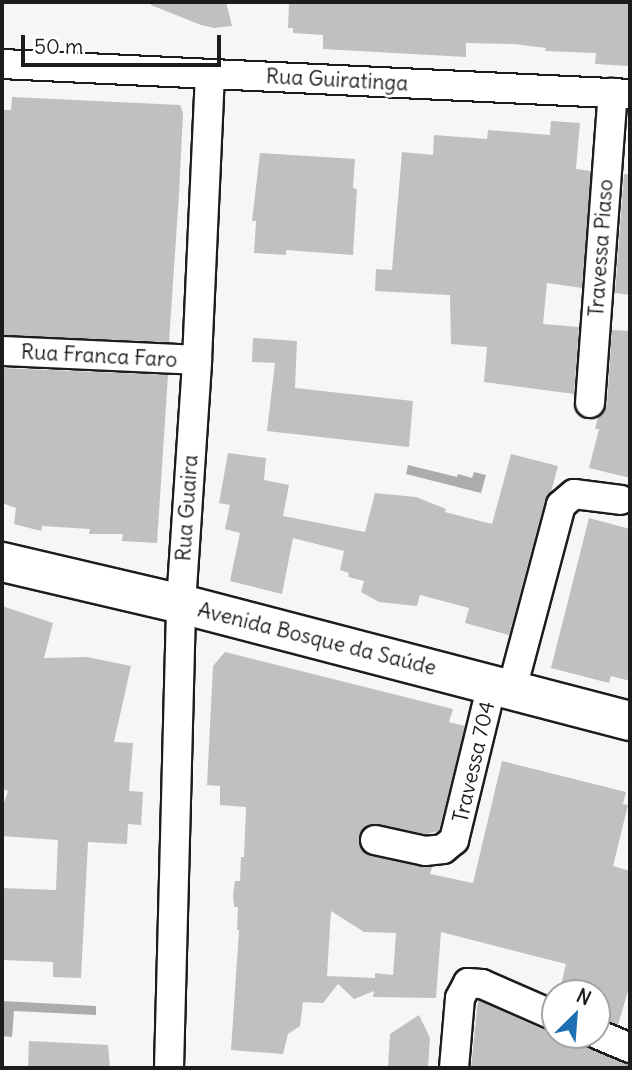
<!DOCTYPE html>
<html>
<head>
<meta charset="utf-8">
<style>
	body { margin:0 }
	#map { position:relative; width:632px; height:1070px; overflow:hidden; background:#f6f6f6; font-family:Delius,sans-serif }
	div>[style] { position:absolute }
	.water>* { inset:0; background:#acacac }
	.building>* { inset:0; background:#c0c0c0 }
	.roads { filter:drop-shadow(2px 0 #1c1c1c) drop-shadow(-2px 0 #1c1c1c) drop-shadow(0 2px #1c1c1c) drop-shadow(0 -2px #1c1c1c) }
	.street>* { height:28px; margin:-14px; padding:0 14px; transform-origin:14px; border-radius:14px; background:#fff }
	.secondary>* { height:38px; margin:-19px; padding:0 19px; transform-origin:19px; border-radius:19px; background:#fff }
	span { translate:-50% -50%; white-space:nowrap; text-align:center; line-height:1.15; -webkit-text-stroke:6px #fff; paint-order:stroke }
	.street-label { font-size:21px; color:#1c1c1c }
	.frame { position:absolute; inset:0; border:4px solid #1c1c1c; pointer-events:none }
	.north { position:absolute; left:541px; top:979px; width:70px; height:70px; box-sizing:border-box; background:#fff; border:2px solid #a4a4a4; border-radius:50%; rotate:25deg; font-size:19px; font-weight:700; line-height:28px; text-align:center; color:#1c1c1c }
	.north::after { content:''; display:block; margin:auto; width:24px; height:32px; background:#1f6fb2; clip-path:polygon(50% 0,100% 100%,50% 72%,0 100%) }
	.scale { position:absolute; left:21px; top:35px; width:200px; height:32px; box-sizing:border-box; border:4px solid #1c1c1c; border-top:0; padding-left:9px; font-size:21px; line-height:24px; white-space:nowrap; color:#1c1c1c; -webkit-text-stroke:5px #fff; paint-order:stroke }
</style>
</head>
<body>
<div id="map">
	<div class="water">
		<div style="clip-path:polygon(408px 465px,457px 477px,458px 474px,472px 478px,474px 472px,486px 475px,481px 493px,406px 474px)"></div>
		<div style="clip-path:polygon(2px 1001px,96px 1006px,96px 1015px,14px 1011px,12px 1037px,2px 1036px)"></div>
	</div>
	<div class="building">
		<div style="clip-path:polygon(151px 2px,226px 2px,232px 26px,214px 28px,201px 25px,151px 5px)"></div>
		<div style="clip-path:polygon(289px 2px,630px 2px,630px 66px,595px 64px,596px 53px,545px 51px,546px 48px,514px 44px,466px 43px,466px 57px,323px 49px,323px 35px,293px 33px,293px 28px,288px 28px)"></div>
		<div style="clip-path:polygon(12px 97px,180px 105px,183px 113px,179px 194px,169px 342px,2px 335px,2px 110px,11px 110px)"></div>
		<div style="clip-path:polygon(551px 121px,580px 123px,576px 169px,591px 171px,582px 288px,547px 283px,543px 324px,579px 327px,574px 394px,484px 382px,487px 347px,451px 344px,450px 295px,375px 291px,376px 269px,392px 270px,402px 152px,433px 155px,434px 135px,487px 139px,488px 130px,550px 135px)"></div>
		<div style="clip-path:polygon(260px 153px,355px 159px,353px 188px,357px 189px,353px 255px,286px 250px,286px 255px,254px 253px,256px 221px,252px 221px)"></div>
		<div style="clip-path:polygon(624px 174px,630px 175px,630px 295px,615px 293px)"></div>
		<div style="clip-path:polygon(612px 330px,630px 331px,630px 478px,589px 468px,599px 429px,595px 429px,598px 417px,607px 404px)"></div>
		<div style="clip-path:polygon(253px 338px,297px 341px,295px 388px,413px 401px,409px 447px,267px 431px,275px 363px,252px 362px)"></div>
		<div style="clip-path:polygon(2px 368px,168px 375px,157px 543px,122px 541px,123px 534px,89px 534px,90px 529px,42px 526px,41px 531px,14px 524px,16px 508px,2px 503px)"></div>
		<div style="clip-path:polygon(228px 453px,266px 458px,264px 480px,289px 485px,283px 516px,365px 532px,375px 493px,416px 497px,446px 509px,445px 512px,492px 524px,511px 454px,558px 466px,551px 492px,545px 501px,509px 635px,465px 623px,469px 608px,420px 595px,417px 606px,379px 602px,361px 592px,364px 581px,348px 577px,349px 573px,340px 570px,344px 551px,293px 538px,282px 594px,230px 581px,240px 533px,225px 529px,230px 505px,219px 503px)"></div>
		<div style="clip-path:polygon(589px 518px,630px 529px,630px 681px,611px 676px,609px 683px,551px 668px)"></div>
		<div style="clip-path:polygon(2px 606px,53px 623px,44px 658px,87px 657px,131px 666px,114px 742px,133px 743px,129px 791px,143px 792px,141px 825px,128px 824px,127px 844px,88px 842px,81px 978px,53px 977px,53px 962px,2px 960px,2px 888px,56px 890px,58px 840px,2px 836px,2px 809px,8px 791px,2px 789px)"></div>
		<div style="clip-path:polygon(evenodd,225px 652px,453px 709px,449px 722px,465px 726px,439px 831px,426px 834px,369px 824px,359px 836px,359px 844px,371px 856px,432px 867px,430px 874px,473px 883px,502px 761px,626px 792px,623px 804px,628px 805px,613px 866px,630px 871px,630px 984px,618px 1025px,597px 1018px,597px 993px,559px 993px,566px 964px,441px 932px,436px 998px,373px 997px,374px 991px,354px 999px,338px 984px,323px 1003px,303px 1002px,300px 1026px,288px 1034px,283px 1054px,231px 1050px,239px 930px,237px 930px,238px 907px,234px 907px,233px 894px,235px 881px,240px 881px,241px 857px,244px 857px,246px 807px,220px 805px,220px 786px,207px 785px,213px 666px,225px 652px,331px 911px,364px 932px,396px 933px,393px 975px,375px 973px,375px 978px,327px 976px,331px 911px)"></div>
		<div style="clip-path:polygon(478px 1000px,555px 1035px,581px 1035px,590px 1049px,630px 1064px,630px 1068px,471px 1068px)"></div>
		<div style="clip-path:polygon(419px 1015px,430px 1038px,428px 1068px,388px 1068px,390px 1034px)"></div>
		<div style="clip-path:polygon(29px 1041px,108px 1045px,110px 1068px,28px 1068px)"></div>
	</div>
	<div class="roads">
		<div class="street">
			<div style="left:2px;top:64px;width:629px;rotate:2.73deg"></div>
			<div style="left:2px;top:351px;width:195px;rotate:2.6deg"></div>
			<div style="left:590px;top:403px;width:311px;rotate:-85.8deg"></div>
			<div style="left:512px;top:689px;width:190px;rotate:-75.1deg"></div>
			<div style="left:561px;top:505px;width:17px;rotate:-40deg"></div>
			<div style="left:574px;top:494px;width:47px;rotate:7.3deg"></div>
			<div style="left:375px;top:840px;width:51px;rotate:12.4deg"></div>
			<div style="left:425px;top:851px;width:18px;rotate:-6deg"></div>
			<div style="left:443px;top:849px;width:14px;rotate:-39deg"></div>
			<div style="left:454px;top:840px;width:161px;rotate:-76.3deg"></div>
			<div style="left:597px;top:1034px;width:36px;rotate:23deg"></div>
			<div style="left:169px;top:1068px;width:464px;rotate:-88.5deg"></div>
			<div style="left:181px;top:604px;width:245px;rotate:-86.2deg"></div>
			<div style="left:197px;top:360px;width:285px;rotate:-87.4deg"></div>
			<div style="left:454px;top:1068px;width:70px;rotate:-85.1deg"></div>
			<div style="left:460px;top:998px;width:17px;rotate:-62deg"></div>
			<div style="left:468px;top:983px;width:14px;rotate:4deg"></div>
			<div style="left:482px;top:984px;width:80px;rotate:23.7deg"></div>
		</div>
		<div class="secondary">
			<div style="left:2px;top:562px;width:184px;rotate:13.2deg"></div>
			<div style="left:181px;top:604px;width:464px;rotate:14.6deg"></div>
		</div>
	</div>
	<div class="street-label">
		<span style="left:337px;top:80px;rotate:3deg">Rua Guiratinga</span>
		<span style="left:601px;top:248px;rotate:-86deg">Travessa Piaso</span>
		<span style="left:99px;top:356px;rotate:3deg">Rua Franca Faro</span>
		<span style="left:187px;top:508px;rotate:-86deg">Rua Guaira</span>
		<span style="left:317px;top:639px;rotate:14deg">Avenida Bosque da Saúde</span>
		<span style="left:474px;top:762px;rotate:-77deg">Travessa 704</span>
	</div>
	<div class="frame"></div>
	<div class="north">N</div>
	<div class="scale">50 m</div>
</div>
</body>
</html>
